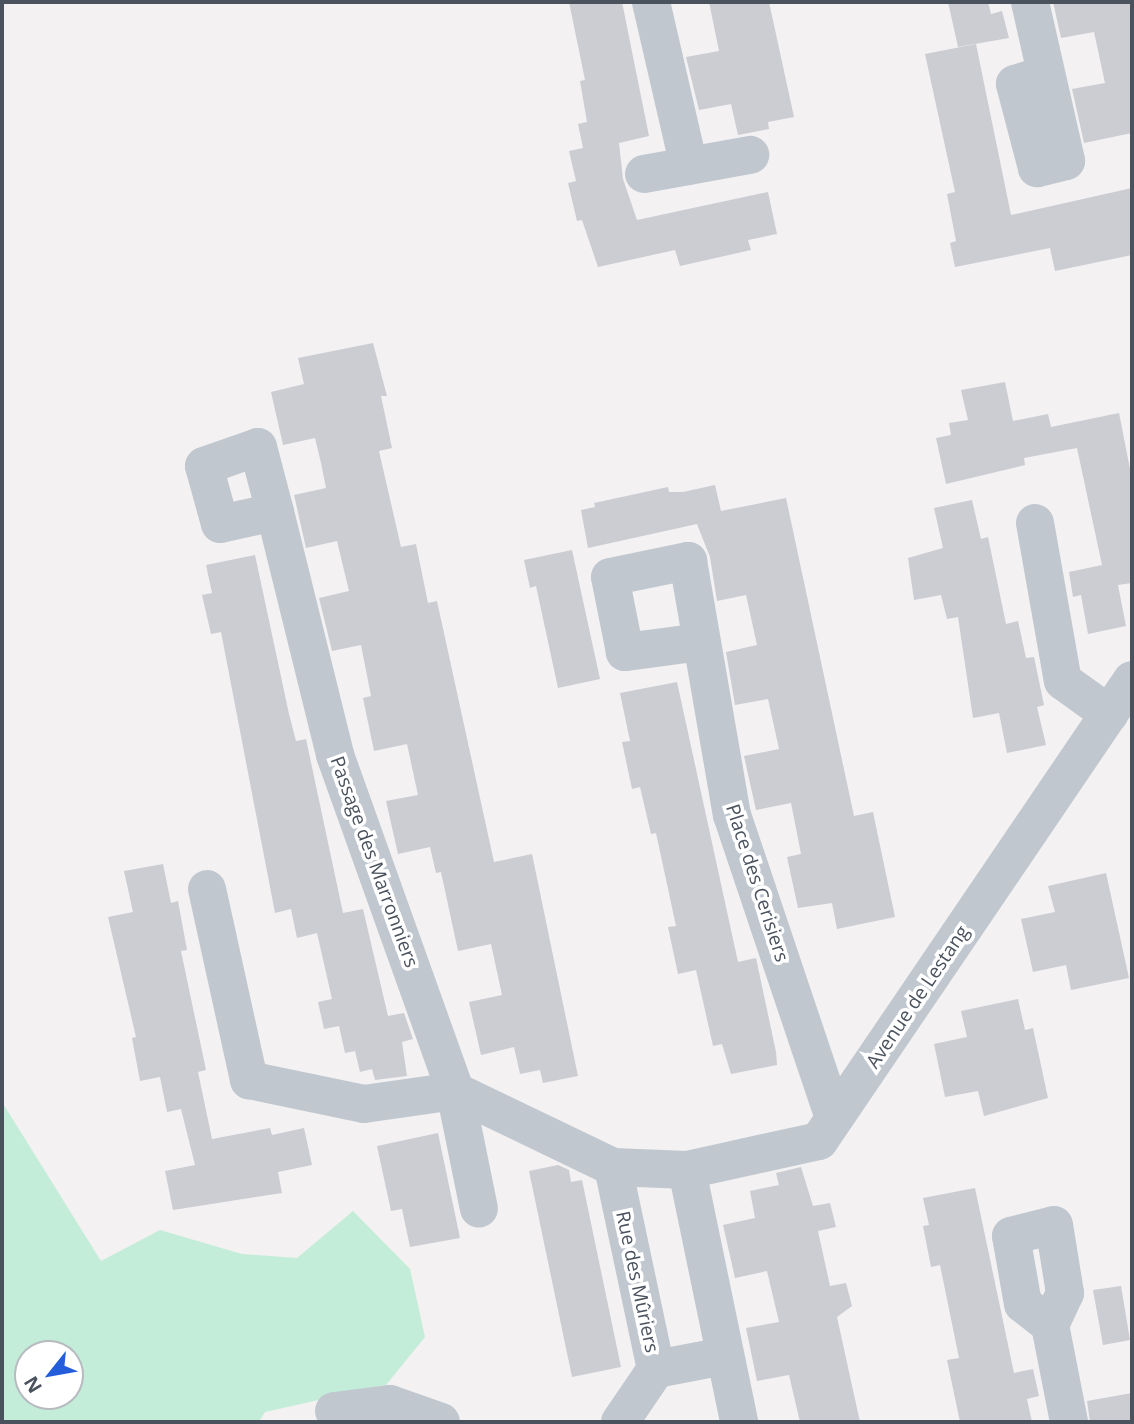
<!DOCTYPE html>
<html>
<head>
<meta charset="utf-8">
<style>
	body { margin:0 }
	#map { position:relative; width:1134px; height:1424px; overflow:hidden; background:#f3f1f1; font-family:"Open Sans",sans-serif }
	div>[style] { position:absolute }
	.green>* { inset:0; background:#c3edd9 }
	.building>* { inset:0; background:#cbcdd3 }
	.minor>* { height:38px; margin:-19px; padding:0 19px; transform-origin:19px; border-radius:19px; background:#c0c7cf }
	span { translate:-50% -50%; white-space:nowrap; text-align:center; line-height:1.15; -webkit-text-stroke:7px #fff; paint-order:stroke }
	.street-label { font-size:19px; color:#4a525e }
	.frame { position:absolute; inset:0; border:4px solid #4a525e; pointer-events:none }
	.north { position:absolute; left:14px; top:1340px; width:70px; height:70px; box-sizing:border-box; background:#fff; border:2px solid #b7babf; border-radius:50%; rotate:239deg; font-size:19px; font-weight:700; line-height:28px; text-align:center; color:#4a525e }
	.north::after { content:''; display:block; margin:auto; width:24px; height:32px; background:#245dda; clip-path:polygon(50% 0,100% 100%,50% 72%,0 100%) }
</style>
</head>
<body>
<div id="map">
	<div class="green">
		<div style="clip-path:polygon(evenodd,2px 1102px,101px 1261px,160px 1230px,242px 1254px,297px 1258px,353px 1211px,410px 1269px,425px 1337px,386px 1385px,265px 1412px,259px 1422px,2px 1422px,2px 1102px,28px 1354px,70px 1354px,70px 1396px,28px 1396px,28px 1354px)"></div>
	</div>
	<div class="building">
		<div style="clip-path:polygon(569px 2px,622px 2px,649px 136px,619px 143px,623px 179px,637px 220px,768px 192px,777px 234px,748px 240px,751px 250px,680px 266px,675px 250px,598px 267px,582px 220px,577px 221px,568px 183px,576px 181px,569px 151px,583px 148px,578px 124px,587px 122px,580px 81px,585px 80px)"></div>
		<div style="clip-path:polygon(709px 2px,769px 2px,794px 117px,768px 122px,769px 129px,738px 135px,731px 104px,699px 110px,686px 57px,719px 51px)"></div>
		<div style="clip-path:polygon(948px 2px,988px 2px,991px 14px,1002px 11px,1009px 38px,958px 47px)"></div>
		<div style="clip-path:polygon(1053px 2px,1132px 2px,1132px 133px,1084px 143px,1072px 89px,1105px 83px,1094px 32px,1061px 38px)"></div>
		<div style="clip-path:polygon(976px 44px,1011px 215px,1132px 188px,1132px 255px,1055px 271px,1050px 248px,955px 267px,950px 243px,956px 241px,947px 194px,955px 192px,925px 54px)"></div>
		<div style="clip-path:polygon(373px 343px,387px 396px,381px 396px,392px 448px,379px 451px,401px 547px,416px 544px,428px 603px,437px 601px,494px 862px,532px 854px,578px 1076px,543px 1083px,540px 1070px,520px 1074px,514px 1047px,481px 1055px,469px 1002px,502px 995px,491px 944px,458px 951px,441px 872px,436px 873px,430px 847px,398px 854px,386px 801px,418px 795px,407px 744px,374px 751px,363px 698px,371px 696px,361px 645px,332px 651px,319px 598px,349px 591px,337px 541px,306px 548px,294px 495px,326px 488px,321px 463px,315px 438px,283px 445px,271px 392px,304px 384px,298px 358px)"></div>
		<div style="clip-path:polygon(1005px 382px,1013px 421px,1048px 414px,1051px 427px,1119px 413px,1132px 479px,1132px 583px,1118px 585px,1126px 626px,1088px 634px,1081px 595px,1073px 597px,1069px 572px,1102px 565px,1077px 448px,1024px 458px,1025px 465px,946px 484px,936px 438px,951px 435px,949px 423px,968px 420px,961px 390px)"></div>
		<div style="clip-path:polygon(715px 485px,721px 511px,786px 498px,854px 816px,873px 812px,895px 917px,837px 929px,832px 903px,798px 908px,787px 857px,801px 854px,791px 803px,756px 810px,744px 756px,779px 749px,768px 699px,735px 705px,726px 652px,757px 645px,746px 595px,717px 601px,710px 557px,697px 524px,588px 548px,581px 510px,595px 507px,594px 503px,668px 487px,669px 492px,683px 492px)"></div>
		<div style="clip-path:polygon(972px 500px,981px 539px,988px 537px,1006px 624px,1018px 621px,1026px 658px,1034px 657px,1044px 705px,1037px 707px,1046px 745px,1007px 753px,999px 713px,973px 718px,958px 617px,947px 619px,941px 595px,914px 600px,908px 558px,943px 548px,934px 508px)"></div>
		<div style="clip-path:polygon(572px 550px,600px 679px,558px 688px,536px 586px,530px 588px,524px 560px)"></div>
		<div style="clip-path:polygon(255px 555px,289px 714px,296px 741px,306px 739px,343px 913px,363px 909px,388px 1016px,404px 1013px,413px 1039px,402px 1042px,407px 1076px,375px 1080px,372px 1069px,360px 1072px,355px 1051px,345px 1053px,339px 1026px,324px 1029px,318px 1002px,332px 999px,317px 933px,297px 938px,291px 909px,275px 913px,221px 632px,211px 634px,202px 595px,212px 593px,206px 565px)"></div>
		<div style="clip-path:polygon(677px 682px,738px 962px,756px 958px,776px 1052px,777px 1065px,731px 1074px,722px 1044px,713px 1046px,696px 970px,678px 974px,668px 927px,676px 926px,656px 833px,651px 834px,640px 787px,632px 789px,622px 742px,630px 741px,620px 693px)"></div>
		<div style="clip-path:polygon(163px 864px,171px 903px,178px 901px,187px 950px,181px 951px,206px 1070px,198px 1072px,212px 1139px,270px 1128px,272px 1135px,304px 1128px,312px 1165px,278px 1172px,282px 1193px,173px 1210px,165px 1171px,195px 1165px,181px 1109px,167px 1112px,160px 1077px,140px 1081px,132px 1038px,136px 1037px,108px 917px,133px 912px,124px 871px)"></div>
		<div style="clip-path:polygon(1106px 873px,1129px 978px,1071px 990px,1066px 965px,1033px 972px,1021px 919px,1055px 912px,1048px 886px)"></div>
		<div style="clip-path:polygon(1018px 999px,1025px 1030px,1033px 1028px,1048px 1098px,984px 1116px,978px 1091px,945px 1097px,934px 1044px,967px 1037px,961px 1011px)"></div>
		<div style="clip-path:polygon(438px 1133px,460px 1238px,410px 1247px,402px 1209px,391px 1211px,377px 1146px)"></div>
		<div style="clip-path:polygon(558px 1165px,569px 1170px,571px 1182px,582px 1180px,621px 1367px,572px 1377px,529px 1171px)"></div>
		<div style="clip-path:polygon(801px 1167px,813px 1206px,830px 1203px,836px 1227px,818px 1231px,830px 1286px,846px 1283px,852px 1306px,837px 1317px,860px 1422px,800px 1422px,789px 1375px,757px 1381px,746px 1328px,779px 1322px,767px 1271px,735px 1278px,723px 1225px,755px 1218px,750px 1191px,779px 1185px,776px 1173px)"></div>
		<div style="clip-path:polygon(975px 1188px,1014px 1373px,1033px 1369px,1039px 1396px,1027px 1399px,1032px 1422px,960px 1422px,947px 1360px,959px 1358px,940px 1265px,931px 1267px,923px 1226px,929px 1225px,923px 1198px)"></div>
		<div style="clip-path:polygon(1121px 1286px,1130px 1340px,1103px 1345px,1093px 1290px)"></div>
		<div style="clip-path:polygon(1132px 1393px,1132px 1422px,1090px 1422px,1087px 1401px)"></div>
	</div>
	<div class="minor">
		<div style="left:651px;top:2px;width:168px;rotate:77deg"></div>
		<div style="left:1030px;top:2px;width:163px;rotate:77.2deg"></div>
		<div style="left:1066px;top:161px;width:30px;rotate:166deg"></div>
		<div style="left:1037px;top:168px;width:87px;rotate:-104.7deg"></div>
		<div style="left:1015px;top:84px;width:32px;rotate:-18deg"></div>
		<div style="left:644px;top:174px;width:108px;rotate:-10.2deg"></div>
		<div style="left:275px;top:512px;width:56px;rotate:167.7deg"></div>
		<div style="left:220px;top:524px;width:60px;rotate:-105.4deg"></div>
		<div style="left:204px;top:466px;width:57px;rotate:-19.4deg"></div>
		<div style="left:258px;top:447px;width:67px;rotate:75.3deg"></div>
		<div style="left:275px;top:512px;width:250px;rotate:76.1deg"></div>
		<div style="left:335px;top:755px;width:357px;rotate:70.3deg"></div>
		<div style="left:455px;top:1091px;width:120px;rotate:78.5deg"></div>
		<div style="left:1035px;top:523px;width:160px;rotate:80deg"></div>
		<div style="left:1063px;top:681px;width:57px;rotate:35.7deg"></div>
		<div style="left:701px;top:642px;width:77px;rotate:172.5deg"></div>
		<div style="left:625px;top:652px;width:76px;rotate:-101.3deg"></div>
		<div style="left:610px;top:577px;width:80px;rotate:-11.6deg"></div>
		<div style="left:688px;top:561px;width:258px;rotate:80.2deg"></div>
		<div style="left:732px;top:815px;width:320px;rotate:71.4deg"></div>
		<div style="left:207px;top:889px;width:196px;rotate:77.6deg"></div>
		<div style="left:249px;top:1080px;width:117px;rotate:11.8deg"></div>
		<div style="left:364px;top:1104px;width:92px;rotate:-8.1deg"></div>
		<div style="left:455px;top:1091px;width:175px;rotate:25.7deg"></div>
		<div style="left:613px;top:1167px;width:74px;rotate:2.3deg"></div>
		<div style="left:687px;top:1170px;width:135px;rotate:-12.4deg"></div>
		<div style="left:819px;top:1141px;width:557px;rotate:-55.83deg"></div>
		<div style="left:613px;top:1167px;width:207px;rotate:78deg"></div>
		<div style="left:656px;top:1369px;width:69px;rotate:-10.8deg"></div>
		<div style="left:687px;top:1170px;width:257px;rotate:78.3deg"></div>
		<div style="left:1050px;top:1325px;width:34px;rotate:-142deg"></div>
		<div style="left:1023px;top:1304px;width:69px;rotate:-100deg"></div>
		<div style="left:1011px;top:1236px;width:44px;rotate:-14.3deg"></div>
		<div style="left:1054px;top:1225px;width:69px;rotate:80.8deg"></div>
		<div style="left:1065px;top:1293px;width:35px;rotate:115deg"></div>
		<div style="left:1050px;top:1325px;width:99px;rotate:78.9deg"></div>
		<div style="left:334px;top:1411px;width:56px;rotate:-7.1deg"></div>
		<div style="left:390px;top:1404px;width:54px;rotate:19.4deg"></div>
		<div style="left:620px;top:1422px;width:64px;rotate:-55.8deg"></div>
	</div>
	<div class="street-label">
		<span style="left:374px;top:862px;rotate:70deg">Passage des Marronniers</span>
		<span style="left:757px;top:883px;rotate:72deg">Place des Cerisiers</span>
		<span style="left:918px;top:997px;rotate:-56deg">Avenue de Lestang</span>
		<span style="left:637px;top:1282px;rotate:78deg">Rue des Mûriers</span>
	</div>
	<div class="frame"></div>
	<div class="north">N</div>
</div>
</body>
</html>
